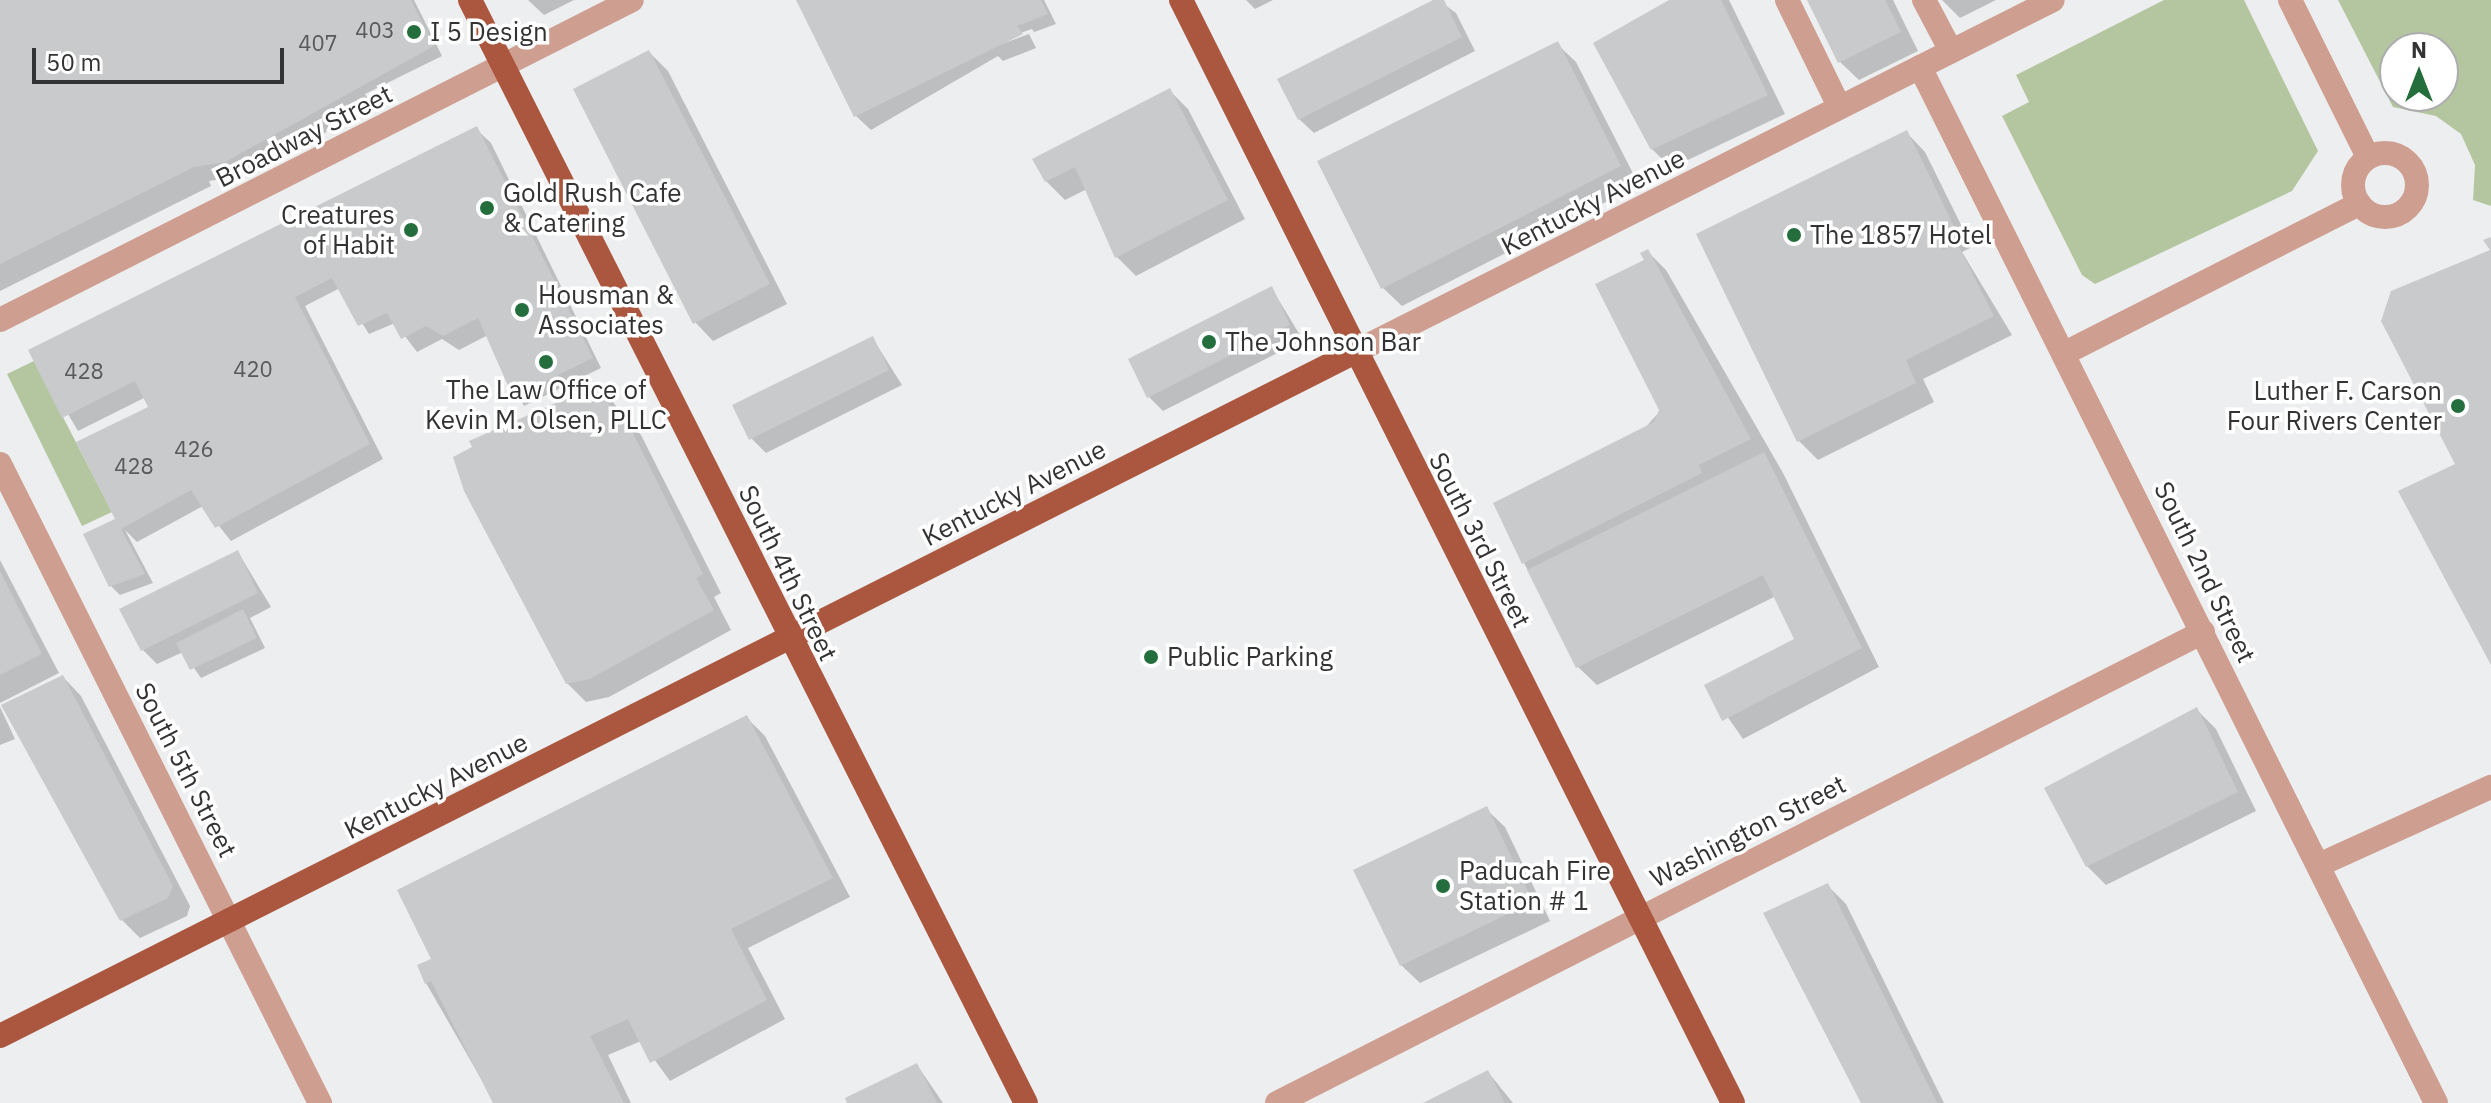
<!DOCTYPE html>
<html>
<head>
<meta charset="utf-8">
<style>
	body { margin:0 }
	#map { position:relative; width:2491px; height:1103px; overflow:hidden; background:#edeeef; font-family:"IBM Plex Sans",sans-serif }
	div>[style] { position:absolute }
	.green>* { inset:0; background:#b4c69f }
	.shadow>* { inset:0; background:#0003 }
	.building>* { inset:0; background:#c9cacb }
	.minor>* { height:24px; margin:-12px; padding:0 12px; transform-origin:12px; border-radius:12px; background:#ce9e90 }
	.minor>.ring { margin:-12px; padding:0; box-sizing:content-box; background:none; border:24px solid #ce9e90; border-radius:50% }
	.major>* { height:24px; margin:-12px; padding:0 12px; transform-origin:12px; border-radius:12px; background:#ab573f }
	.dots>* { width:22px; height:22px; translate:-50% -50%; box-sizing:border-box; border:4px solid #fff; border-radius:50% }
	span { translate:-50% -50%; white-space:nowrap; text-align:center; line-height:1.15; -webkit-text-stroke:7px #fff; paint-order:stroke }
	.number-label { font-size:22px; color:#58595a }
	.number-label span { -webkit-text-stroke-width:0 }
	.poi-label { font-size:26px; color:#333334 }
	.left { translate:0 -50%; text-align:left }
	.right { translate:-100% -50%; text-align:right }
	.street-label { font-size:26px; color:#333334 }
	.north { position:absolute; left:2379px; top:32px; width:80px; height:80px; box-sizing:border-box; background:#fff; border:2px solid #adadae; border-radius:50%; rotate:0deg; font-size:22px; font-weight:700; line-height:32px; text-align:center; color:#333334 }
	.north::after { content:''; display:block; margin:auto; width:28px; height:36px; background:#236e3c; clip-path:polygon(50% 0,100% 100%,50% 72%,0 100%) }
	.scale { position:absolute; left:32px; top:48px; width:252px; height:36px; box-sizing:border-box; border:4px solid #333334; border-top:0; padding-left:10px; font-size:24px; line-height:28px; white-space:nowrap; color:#333334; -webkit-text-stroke:6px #fff; paint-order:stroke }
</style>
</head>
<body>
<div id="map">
	<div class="green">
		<div style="clip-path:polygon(2164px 0,2244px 0,2318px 151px,2292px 191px,2095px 284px,2082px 275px,2002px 116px,2029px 102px,2016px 75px)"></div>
		<div style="clip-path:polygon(evenodd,2338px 0,2491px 0,2491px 206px,2473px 200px,2475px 165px,2461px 134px,2436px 116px,2393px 107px,2338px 0,2443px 48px,2443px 96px,2395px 96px,2395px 48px,2443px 48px)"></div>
		<div style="clip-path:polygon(34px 361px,112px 512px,82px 526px,7px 374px)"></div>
	</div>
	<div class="shadow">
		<div style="clip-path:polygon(0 0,414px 0,442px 56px,365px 94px,369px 101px,350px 120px,240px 176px,209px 181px,211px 186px,0 291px)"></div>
		<div style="clip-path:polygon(528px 0,574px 0,544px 15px)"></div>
		<div style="clip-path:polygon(evenodd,798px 0,1044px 0,1056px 24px,1029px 34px,1036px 48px,1003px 61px,998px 56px,871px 130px,856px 116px,798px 0,1032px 29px,1034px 32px,991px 48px,991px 43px,1032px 29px)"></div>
		<div style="clip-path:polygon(1246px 0,1273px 0,1255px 9px)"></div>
		<div style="clip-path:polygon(1438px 0,1456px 13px,1475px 51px,1314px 133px,1299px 119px)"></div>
		<div style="clip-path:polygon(1673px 0,1729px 0,1785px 114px,1671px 168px,1652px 149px)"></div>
		<div style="clip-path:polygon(1809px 0,1893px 0,1918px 51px,1859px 80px,1840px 62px)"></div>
		<div style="clip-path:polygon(1942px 0,1996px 0,1960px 18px)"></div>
		<div style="clip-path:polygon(1557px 44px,1576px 62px,1639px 185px,1402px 306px,1383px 288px)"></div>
		<div style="clip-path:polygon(649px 52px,668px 71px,787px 304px,713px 341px,695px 322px)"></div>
		<div style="clip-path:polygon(1169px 90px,1188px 109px,1245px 219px,1136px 276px,1117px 257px,1087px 189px,1065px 200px,1046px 181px)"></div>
		<div style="clip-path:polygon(476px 129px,491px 143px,601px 368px,524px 406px,488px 335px,459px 350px,442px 339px,417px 352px,395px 323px,369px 334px,340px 288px,305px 306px,383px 459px,231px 541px,203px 506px,137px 542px,125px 530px,153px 583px,120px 595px,111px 586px,114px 521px,123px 529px,79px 443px,151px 408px,146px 397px,78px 431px,31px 351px)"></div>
		<div style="clip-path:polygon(1907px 133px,1925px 152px,1972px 247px,1962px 252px,2012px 335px,1923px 379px,1934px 402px,1818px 460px,1799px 441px,1699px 234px)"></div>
		<div style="clip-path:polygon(1648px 252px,1666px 270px,1783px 473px,1879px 667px,1743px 739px,1706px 686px,1797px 640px,1776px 596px,1597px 685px,1578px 667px,1524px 563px,1661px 410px)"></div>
		<div style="clip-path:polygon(1272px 289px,1303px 340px,1163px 411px,1149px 397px)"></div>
		<div style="clip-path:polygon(873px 339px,902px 385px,766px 453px,751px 438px)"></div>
		<div style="clip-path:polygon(599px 386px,641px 435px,721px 593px,714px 597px,731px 630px,609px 697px,586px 702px,567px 683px)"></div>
		<div style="clip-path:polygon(238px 552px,271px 607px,250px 618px,265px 648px,201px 678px,183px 652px,157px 664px,143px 650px)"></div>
		<div style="clip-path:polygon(0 560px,59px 673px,0 703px)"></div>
		<div style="clip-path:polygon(63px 677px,81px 696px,190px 906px,187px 916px,140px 938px,121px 919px)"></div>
		<div style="clip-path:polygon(0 707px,15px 739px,0 745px)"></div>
		<div style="clip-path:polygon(2197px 710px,2216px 729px,2256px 811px,2106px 885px,2087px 866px)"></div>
		<div style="clip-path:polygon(746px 717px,765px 736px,850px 897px,748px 948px,785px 1019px,670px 1081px,641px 1041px,608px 1055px,631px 1103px,495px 1103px,426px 983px,433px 960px)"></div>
		<div style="clip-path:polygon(1486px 809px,1505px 827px,1550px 921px,1420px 983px,1401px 965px)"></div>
		<div style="clip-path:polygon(1827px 885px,1846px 904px,1944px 1103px,1863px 1103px)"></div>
		<div style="clip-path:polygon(917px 1065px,943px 1103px,850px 1103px)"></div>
		<div style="clip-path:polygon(1488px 1072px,1513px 1103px,1428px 1103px)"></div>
	</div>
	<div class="building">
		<div style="clip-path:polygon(0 0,411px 0,434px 46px,225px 162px,194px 167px,0 264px)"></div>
		<div style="clip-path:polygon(796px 0,1041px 0,1048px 14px,1017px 26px,1023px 34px,854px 117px)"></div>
		<div style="clip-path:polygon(1433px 0,1444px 0,1462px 37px,1298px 120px,1277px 79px)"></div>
		<div style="clip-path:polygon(1669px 0,1721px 0,1768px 95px,1651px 150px,1593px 43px)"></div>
		<div style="clip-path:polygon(1807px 0,1885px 0,1901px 32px,1838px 63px)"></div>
		<div style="clip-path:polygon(1558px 41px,1621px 166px,1381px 289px,1317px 161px)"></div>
		<div style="clip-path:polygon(649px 50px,770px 284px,693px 324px,573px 89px)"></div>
		<div style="clip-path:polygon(1170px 88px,1228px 200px,1115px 258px,1075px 167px,1045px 182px,1032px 159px)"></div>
		<div style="clip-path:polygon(477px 126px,593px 358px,513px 397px,478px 318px,443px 336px,426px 326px,401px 339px,387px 313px,358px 326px,332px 278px,295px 297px,370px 444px,215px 528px,191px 490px,121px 529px,145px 574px,109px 587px,83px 534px,115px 519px,76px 442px,148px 407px,135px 381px,62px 418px,28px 350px)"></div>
		<div style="clip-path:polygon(1907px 130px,1955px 228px,1937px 237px,1943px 250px,1957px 243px,1994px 316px,1906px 360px,1916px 383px,1797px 442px,1696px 234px)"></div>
		<div style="clip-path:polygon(2491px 237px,2491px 665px,2398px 491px,2455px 464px,2381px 321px,2391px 291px,2490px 250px,2483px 240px)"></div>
		<div style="clip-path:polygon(1648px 249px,1751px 439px,1699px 465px,1702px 473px,1522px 564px,1493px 503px,1654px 422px,1659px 410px,1595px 284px,1644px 260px,1640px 253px)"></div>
		<div style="clip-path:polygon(1272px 286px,1290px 325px,1147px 398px,1128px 359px)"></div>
		<div style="clip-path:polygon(873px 336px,889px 370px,749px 440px,732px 405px)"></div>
		<div style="clip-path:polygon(599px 384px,616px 417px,623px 413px,703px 574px,696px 578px,714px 610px,590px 679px,566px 684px,464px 491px,453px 457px,472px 447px,469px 441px)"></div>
		<div style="clip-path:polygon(1764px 452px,1862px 648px,1722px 721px,1704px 685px,1794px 639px,1763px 575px,1576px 668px,1527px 570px)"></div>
		<div style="clip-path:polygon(238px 550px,258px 593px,141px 651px,119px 609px)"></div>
		<div style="clip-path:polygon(0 571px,42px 654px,0 675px)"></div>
		<div style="clip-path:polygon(243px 609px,257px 638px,190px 670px,176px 643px)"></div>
		<div style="clip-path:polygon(63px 675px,173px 886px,168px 898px,120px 921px,1px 705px)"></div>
		<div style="clip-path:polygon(2197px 707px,2238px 792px,2086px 867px,2044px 788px)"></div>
		<div style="clip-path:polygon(747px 715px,833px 878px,731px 929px,767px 1000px,650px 1063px,628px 1019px,590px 1036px,624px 1103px,493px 1103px,431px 981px,425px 984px,417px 965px,431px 959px,397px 890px)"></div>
		<div style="clip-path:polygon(1487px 806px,1533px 902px,1400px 966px,1353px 870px)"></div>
		<div style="clip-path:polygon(1828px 883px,1937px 1103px,1861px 1103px,1763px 913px)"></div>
		<div style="clip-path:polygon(917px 1063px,937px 1103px,847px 1103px,845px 1098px)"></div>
		<div style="clip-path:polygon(1488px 1070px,1505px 1103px,1423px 1103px)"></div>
	</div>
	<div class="minor">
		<div style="left:1787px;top:0;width:118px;rotate:63.9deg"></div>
		<div style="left:1924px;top:0;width:58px;rotate:62.1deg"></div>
		<div style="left:2290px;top:0;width:175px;rotate:63.6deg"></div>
		<div style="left:1920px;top:67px;width:1157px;rotate:63.52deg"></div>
		<div class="ring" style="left:2353px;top:153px;width:40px;height:40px"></div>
		<div style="left:0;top:320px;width:708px;rotate:-26.85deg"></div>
		<div style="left:1357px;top:351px;width:779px;rotate:-26.76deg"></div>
		<div style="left:2065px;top:353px;width:330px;rotate:-26.9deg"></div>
		<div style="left:0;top:464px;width:715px;rotate:63.4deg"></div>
		<div style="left:2321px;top:864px;width:187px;rotate:-24.4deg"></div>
		<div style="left:1277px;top:1103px;width:1039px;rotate:-26.96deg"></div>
	</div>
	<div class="major">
		<div style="left:470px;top:0;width:1235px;rotate:63.25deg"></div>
		<div style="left:1181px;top:0;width:1233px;rotate:63.41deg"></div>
		<div style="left:0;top:1036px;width:1520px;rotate:-26.78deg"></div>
	</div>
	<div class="dots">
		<div style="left:414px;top:32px;background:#236e3c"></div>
		<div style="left:487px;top:208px;background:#236e3c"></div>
		<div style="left:411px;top:230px;background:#236e3c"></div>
		<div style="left:1794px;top:235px;background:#236e3c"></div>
		<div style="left:522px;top:310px;background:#236e3c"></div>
		<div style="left:1209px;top:342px;background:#236e3c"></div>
		<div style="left:546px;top:362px;background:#236e3c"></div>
		<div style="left:2458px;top:406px;background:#236e3c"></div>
		<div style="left:1151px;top:657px;background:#236e3c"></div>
		<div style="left:1443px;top:886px;background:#236e3c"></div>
	</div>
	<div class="number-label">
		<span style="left:375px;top:30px">403</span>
		<span style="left:318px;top:43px">407</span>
		<span style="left:253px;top:369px">420</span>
		<span style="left:84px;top:371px">428</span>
		<span style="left:194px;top:449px">426</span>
		<span style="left:134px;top:466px">428</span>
	</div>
	<div class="poi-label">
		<span class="left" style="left:430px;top:32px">I 5 Design</span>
		<span class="left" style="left:503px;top:208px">Gold Rush Cafe<br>&amp; Catering</span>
		<span class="right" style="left:395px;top:230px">Creatures<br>of Habit</span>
		<span class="left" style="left:1810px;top:235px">The 1857 Hotel</span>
		<span class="left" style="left:538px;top:310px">Housman &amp;<br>Associates</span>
		<span class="left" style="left:1225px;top:342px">The Johnson Bar</span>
		<span style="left:546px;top:405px">The Law Office of<br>Kevin M. Olsen, PLLC</span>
		<span class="right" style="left:2442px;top:406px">Luther F. Carson<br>Four Rivers Center</span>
		<span class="left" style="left:1167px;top:657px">Public Parking</span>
		<span class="left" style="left:1459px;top:886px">Paducah Fire<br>Station # 1</span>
	</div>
	<div class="street-label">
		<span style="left:304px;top:136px;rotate:-27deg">Broadway Street</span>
		<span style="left:1593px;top:202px;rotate:-27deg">Kentucky Avenue</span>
		<span style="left:1014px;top:493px;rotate:-27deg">Kentucky Avenue</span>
		<span style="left:1480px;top:540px;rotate:63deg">South 3rd Street</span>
		<span style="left:2205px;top:572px;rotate:64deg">South 2nd Street</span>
		<span style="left:788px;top:573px;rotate:64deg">South 4th Street</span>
		<span style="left:186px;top:770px;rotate:63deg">South 5th Street</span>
		<span style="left:436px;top:786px;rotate:-27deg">Kentucky Avenue</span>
		<span style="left:1748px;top:831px;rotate:-27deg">Washington Street</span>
	</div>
	<div class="north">N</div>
	<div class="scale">50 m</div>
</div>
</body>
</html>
